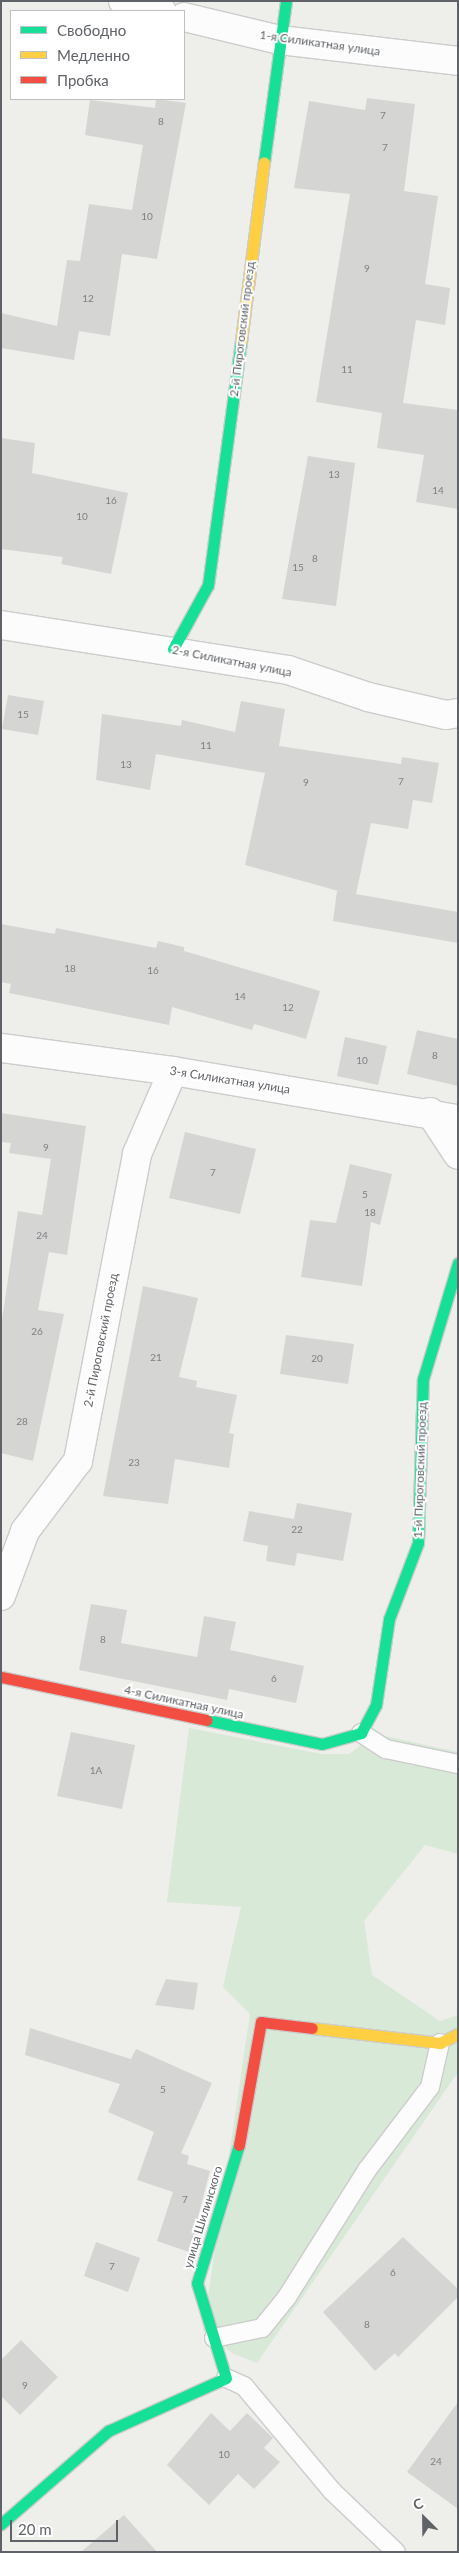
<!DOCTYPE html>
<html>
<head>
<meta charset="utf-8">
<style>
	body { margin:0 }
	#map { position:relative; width:459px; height:2553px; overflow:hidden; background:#eeeeea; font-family:Lato,sans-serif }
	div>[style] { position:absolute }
	.green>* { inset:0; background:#d9e9d8 }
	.building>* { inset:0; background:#d5d5d3 }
	.roads { filter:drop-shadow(1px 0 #cbcccb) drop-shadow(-1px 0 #cbcccb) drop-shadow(0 1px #cbcccb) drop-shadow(0 -1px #cbcccb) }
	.lane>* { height:18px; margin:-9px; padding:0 9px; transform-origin:9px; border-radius:9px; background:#fcfcfc }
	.street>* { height:28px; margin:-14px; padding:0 14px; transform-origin:14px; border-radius:14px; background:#fcfcfc }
	.fast>* { height:11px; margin:-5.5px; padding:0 5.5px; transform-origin:5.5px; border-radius:5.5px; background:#16e098 }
	.slow>* { height:11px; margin:-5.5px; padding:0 5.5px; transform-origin:5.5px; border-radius:5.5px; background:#ffcf43 }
	.jam>* { height:11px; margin:-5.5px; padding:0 5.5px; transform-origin:5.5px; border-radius:5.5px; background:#f24e42 }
	span { translate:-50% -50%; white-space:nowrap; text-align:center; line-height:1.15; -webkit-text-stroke:4px #fff; paint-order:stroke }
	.number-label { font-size:10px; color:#7e8083 }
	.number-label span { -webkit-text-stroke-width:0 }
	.street-label { font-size:12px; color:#5f6267 }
	.frame { position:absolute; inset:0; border:2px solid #5f6267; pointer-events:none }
	.legend { position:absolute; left:10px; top:10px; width:175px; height:90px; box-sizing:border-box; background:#fff; border:1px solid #bfc0c2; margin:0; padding:6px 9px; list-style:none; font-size:15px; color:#5f6267 }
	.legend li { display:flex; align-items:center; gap:10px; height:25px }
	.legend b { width:25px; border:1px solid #bfc0c2 }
	.north { position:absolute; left:399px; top:2493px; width:50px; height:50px; -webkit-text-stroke:4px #fff; paint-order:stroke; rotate:337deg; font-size:14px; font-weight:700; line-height:20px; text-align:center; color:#5f6267 }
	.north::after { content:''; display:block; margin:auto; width:18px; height:22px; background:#5f6267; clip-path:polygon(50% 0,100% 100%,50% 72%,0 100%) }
	.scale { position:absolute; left:10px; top:2520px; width:108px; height:22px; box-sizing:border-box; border:2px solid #5f6267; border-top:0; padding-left:6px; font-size:15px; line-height:18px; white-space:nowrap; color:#5f6267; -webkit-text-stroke:4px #fff; paint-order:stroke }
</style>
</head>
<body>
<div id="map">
	<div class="green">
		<div style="clip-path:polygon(189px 1728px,322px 1754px,349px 1754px,376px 1734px,458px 1752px,458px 1854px,425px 1845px,364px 1921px,372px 1975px,440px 2021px,458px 2015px,458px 2072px,257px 2363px,232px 2353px,203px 2330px,250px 2014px,223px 1987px,241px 1907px,167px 1902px)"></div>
	</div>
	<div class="building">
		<div style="clip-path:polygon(367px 98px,415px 104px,404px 191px,438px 196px,425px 284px,450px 288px,445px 325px,416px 320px,403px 403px,458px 410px,458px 509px,416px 502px,424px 455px,377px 448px,382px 413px,316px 402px,350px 194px,294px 188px,309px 101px,365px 110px)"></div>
		<div style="clip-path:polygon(156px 99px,186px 103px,157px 259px,122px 254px,110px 336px,79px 331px,74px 360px,1px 348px,1px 313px,57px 326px,67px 260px,80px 261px,89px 204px,132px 210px,143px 145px,85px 135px,90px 100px,155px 108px)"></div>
		<div style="clip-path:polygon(1px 438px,35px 443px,32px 473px,128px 493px,111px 574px,61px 564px,63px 557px,1px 549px)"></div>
		<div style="clip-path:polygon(308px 456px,355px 463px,336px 606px,282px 599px)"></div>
		<div style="clip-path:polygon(8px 695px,44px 701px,38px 735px,2px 729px)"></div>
		<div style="clip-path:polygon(241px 701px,285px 709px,279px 746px,401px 764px,402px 757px,439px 763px,432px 803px,413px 800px,408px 829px,371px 823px,356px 894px,458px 912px,458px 943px,333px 921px,337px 891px,342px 892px,245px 865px,265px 773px,156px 754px,150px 790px,96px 780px,102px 714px,181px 726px,182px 720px,235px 732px)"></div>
		<div style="clip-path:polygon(1px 924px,55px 934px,56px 928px,156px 948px,158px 941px,184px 947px,184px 951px,320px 991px,306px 1039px,254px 1024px,252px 1030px,172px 1007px,169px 1025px,9px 993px,11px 984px,1px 982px)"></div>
		<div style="clip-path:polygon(417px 1030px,458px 1039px,458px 1086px,407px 1074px)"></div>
		<div style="clip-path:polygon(345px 1037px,387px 1046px,378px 1085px,337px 1076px)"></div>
		<div style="clip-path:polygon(1px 1113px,86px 1126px,67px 1255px,49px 1252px,38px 1310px,64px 1314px,33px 1461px,1px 1453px,1px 1327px,18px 1211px,42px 1215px,51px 1159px,9px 1153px,11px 1143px,1px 1142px)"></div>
		<div style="clip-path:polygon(185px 1132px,256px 1149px,240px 1214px,169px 1198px)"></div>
		<div style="clip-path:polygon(350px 1164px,392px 1174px,380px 1225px,371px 1222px,362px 1286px,301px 1277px,310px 1220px,336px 1223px)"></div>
		<div style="clip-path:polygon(143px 1286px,198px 1298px,179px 1377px,197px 1381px,196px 1387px,237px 1395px,229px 1433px,234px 1434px,229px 1468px,175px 1459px,168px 1504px,103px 1496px)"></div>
		<div style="clip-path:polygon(286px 1335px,354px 1344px,348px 1384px,280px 1374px)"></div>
		<div style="clip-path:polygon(297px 1503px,352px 1513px,343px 1561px,297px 1553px,295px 1566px,266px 1561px,268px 1546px,243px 1541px,249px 1511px,294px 1519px)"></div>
		<div style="clip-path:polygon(91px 1604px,127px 1610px,121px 1643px,197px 1657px,204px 1616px,236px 1622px,230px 1650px,304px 1666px,296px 1703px,229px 1689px,227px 1700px,79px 1670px)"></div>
		<div style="clip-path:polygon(71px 1732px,135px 1745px,122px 1809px,57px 1796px)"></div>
		<div style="clip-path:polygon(166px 1979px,198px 1983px,194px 2010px,155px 2005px)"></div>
		<div style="clip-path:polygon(30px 2028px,131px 2059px,136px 2049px,212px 2083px,181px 2153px,189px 2156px,187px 2164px,210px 2171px,189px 2252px,157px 2241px,173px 2192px,137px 2180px,154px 2132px,108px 2112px,120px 2084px,25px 2055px)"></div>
		<div style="clip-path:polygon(403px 2237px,458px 2289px,458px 2297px,398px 2357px,395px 2353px,375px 2371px,323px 2312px)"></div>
		<div style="clip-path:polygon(96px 2242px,140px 2258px,128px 2292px,84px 2276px)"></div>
		<div style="clip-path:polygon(21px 2340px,58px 2377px,20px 2415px,1px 2396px,1px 2360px)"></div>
		<div style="clip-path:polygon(458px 2402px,458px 2509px,407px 2472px)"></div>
		<div style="clip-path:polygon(211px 2413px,230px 2431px,247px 2413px,273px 2438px,264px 2448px,280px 2462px,254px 2489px,238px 2474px,209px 2505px,167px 2465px)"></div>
		<div style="clip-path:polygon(124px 2515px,157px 2552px,81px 2552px)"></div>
	</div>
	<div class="roads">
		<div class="lane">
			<div style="left:361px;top:1733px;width:30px;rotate:33deg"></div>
			<div style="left:386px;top:1749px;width:74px;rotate:11.8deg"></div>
			<div style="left:214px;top:2338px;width:49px;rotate:-11.8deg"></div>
			<div style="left:262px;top:2328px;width:40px;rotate:-51deg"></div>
			<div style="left:287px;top:2297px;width:150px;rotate:-57.8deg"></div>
			<div style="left:367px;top:2170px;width:104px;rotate:-52.8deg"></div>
			<div style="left:430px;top:2087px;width:45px;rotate:-77.2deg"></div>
			<div style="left:226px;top:2378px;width:20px;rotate:24deg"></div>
			<div style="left:244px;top:2386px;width:137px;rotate:50deg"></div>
			<div style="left:332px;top:2491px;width:88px;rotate:43.6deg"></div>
		</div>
		<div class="street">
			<div style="left:123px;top:1px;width:40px;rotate:14.4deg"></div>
			<div style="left:184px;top:17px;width:99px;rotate:13.5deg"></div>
			<div style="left:280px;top:40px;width:179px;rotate:6.7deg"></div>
			<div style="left:1px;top:625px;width:291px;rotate:8.9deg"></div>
			<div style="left:288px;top:670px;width:84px;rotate:18.6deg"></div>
			<div style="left:368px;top:697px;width:80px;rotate:13deg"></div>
			<div style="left:446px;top:715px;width:12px;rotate:-9deg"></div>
			<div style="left:1px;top:1048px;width:174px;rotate:7.6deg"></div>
			<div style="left:173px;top:1071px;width:289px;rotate:9.6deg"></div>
			<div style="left:430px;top:1112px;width:51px;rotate:56.9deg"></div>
			<div style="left:1px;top:1596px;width:69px;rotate:-69.7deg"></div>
			<div style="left:25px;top:1531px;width:88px;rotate:-52.9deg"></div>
			<div style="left:78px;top:1461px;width:313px;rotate:-79.1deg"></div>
			<div style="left:137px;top:1154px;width:90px;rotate:-66.6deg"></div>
		</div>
		<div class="fast">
			<div style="left:264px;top:162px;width:162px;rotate:-82.2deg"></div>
			<div style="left:173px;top:649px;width:73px;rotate:-61.3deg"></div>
			<div style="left:208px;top:585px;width:246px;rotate:-82.3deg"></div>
			<div style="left:207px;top:1720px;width:117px;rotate:11.8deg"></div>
			<div style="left:322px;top:1744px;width:41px;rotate:-15.8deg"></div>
			<div style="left:361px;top:1733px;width:32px;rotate:-62deg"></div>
			<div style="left:376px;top:1705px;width:87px;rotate:-81.4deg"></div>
			<div style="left:389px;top:1619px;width:81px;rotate:-69.1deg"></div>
			<div style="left:418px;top:1543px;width:164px;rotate:-88.3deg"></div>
			<div style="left:423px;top:1379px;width:121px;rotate:-73.2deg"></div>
			<div style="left:1px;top:2524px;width:142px;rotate:-41deg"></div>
			<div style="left:108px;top:2431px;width:129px;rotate:-24.2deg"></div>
			<div style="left:226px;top:2378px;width:99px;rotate:-107deg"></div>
			<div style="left:197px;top:2283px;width:144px;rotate:-73.1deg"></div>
		</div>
		<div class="slow">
			<div style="left:241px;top:341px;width:180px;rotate:-82.7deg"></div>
			<div style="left:312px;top:2028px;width:129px;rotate:6.7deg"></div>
			<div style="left:440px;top:2043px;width:20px;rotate:-27deg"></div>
		</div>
		<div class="jam">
			<div style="left:1px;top:1677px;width:210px;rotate:11.8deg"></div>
			<div style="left:239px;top:2145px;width:125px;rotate:-79.9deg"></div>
			<div style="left:261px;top:2022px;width:51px;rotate:6.7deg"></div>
		</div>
	</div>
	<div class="number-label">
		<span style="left:383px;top:116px">7</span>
		<span style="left:161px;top:122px">8</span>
		<span style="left:385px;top:148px">7</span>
		<span style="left:147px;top:217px">10</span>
		<span style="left:367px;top:269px">9</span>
		<span style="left:88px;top:299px">12</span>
		<span style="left:347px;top:370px">11</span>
		<span style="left:334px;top:475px">13</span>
		<span style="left:438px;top:491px">14</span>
		<span style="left:111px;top:501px">16</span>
		<span style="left:82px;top:517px">10</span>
		<span style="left:315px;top:559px">8</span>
		<span style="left:298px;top:568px">15</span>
		<span style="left:23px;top:715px">15</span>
		<span style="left:206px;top:746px">11</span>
		<span style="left:126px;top:765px">13</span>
		<span style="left:401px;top:782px">7</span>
		<span style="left:306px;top:783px">9</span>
		<span style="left:70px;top:969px">18</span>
		<span style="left:153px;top:971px">16</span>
		<span style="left:240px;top:997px">14</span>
		<span style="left:288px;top:1008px">12</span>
		<span style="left:435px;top:1056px">8</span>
		<span style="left:362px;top:1061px">10</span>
		<span style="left:46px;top:1148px">9</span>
		<span style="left:213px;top:1173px">7</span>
		<span style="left:365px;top:1195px">5</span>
		<span style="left:370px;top:1213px">18</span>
		<span style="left:42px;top:1236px">24</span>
		<span style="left:37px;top:1332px">26</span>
		<span style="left:156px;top:1358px">21</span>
		<span style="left:317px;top:1359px">20</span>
		<span style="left:22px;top:1422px">28</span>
		<span style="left:134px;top:1463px">23</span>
		<span style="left:297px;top:1530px">22</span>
		<span style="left:103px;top:1640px">8</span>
		<span style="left:274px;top:1679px">6</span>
		<span style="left:96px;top:1771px">1А</span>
		<span style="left:163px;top:2090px">5</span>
		<span style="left:185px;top:2200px">7</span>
		<span style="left:112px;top:2267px">7</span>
		<span style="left:393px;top:2273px">6</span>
		<span style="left:367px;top:2325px">8</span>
		<span style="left:25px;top:2386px">9</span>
		<span style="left:224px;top:2455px">10</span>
		<span style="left:436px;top:2462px">24</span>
	</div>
	<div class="street-label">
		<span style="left:320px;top:43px;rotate:8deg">1-я Силикатная улица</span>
		<span style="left:242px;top:329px;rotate:-83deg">2-й Пироговский проезд</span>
		<span style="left:232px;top:661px;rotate:11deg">2-я Силикатная улица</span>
		<span style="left:230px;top:1080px;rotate:9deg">3-я Силикатная улица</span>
		<span style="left:101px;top:1340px;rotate:-79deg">2-й Пироговский проезд</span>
		<span style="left:420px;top:1470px;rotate:-88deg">1-й Пироговский проезд</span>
		<span style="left:184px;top:1702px;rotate:12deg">4-я Силикатная улица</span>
		<span style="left:203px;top:2217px;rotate:-73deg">улица Шилинского</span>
	</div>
	<div class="frame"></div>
	<ul class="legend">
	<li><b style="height:6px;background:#16e098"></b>Свободно</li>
	<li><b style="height:6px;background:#ffcf43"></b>Медленно</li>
	<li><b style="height:6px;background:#f24e42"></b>Пробка</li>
	</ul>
	<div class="north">С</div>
	<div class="scale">20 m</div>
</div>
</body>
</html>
